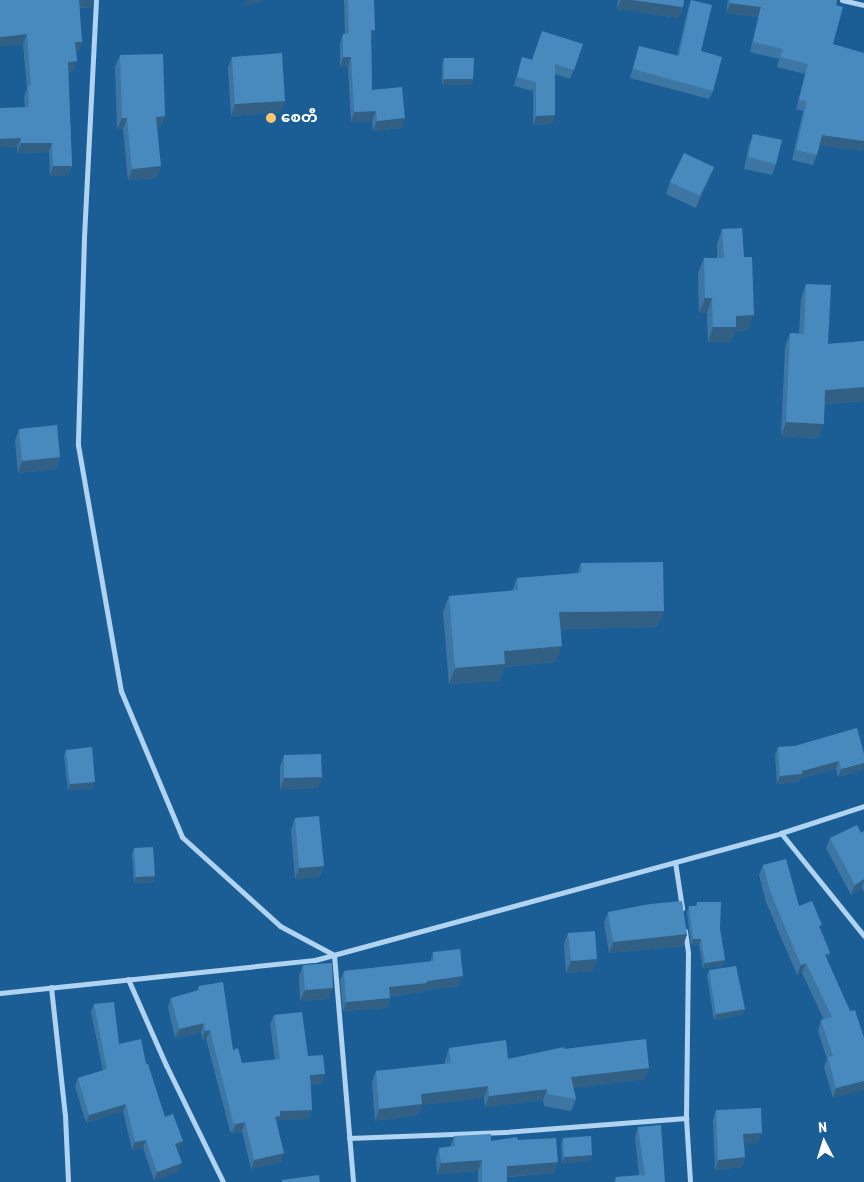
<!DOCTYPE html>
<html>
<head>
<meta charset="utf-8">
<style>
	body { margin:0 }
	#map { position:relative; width:864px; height:1182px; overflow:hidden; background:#1b5e96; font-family:"Roboto Condensed","Noto Sans Myanmar",sans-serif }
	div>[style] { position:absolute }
	.minor>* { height:5px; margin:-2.5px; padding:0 2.5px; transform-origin:2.5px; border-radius:2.5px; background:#afd3f0 }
	.wall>* { inset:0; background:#3e76a3 }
	.shaded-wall>* { inset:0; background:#326085 }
	.building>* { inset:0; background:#4889be }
	.dots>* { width:14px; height:14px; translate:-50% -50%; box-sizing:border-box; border:2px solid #1b5e96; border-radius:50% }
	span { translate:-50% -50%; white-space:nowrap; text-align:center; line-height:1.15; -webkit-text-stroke:5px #1b5e96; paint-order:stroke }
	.poi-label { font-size:15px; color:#fff; font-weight:700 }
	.left { translate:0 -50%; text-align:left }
	.north { position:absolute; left:799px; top:1117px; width:50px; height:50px; -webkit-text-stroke:4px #1b5e96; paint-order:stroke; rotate:355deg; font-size:14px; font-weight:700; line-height:20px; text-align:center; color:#fff }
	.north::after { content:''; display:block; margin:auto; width:18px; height:22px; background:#fff; clip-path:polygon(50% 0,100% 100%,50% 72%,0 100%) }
</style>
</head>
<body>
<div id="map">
	<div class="minor">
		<div style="left:96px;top:0;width:238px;rotate:92.9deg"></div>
		<div style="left:84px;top:238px;width:207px;rotate:91.7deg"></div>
		<div style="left:78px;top:445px;width:250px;rotate:80.1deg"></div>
		<div style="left:121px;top:691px;width:158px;rotate:67.3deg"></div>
		<div style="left:182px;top:837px;width:132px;rotate:42.2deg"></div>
		<div style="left:280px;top:926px;width:61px;rotate:28.2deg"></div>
		<div style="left:334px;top:955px;width:228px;rotate:85.2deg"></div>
		<div style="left:842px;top:0;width:23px;rotate:13deg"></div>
		<div style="left:781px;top:833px;width:132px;rotate:51.1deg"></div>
		<div style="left:675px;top:862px;width:47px;rotate:81.3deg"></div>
		<div style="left:685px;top:931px;width:22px;rotate:82deg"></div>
		<div style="left:688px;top:953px;width:165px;rotate:90.7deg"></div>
		<div style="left:686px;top:1118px;width:64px;rotate:86.4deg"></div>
		<div style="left:128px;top:979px;width:94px;rotate:66.2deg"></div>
		<div style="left:166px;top:1065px;width:130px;rotate:64deg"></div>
		<div style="left:51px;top:987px;width:129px;rotate:83.8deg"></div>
		<div style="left:65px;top:1115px;width:67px;rotate:87.4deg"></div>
		<div style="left:0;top:993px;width:317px;rotate:-6deg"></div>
		<div style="left:315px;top:960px;width:483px;rotate:-15.2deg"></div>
		<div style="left:781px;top:833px;width:87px;rotate:-18deg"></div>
		<div style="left:349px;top:1138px;width:156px;rotate:-2.2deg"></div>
		<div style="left:505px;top:1132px;width:182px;rotate:-4.4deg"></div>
	</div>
	<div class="wall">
		<div style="clip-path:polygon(0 0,93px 0,90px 8px,79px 8px,82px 42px,79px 51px,76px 51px,77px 61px,73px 71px,68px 72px,72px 166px,68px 175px,50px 176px,49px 152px,17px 153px,17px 147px,25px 107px,24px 96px,27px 88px,23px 44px,0 46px)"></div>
		<div style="clip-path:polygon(344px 0,374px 0,371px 40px,372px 90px,402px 128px,373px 131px,372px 121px,351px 122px,348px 67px,340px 67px,340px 43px,343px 34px,345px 33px)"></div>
		<div style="clip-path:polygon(618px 0,684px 0,683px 7px,679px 18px,617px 9px)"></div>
		<div style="clip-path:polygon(691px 0,701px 51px,713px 91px,709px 99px,630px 78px,639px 46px,677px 56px,688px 9px)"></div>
		<div style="clip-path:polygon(728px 0,837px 0,836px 5px,833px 44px,864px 151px,820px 145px,813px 165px,792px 160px,803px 111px,796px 109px,805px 74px,777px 67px,779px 59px,750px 52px,758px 17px,726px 13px)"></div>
		<div style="clip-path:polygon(583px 44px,570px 79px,555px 74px,555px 115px,552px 124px,533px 125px,533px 91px,514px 86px,522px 57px,532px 60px)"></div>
		<div style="clip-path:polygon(120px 55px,165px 116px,160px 128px,157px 128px,157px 178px,128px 180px,123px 129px,117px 129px,115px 67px)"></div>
		<div style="clip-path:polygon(232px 57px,285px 101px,281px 112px,231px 116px,228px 68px)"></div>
		<div style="clip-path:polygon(444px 58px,473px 79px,471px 85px,442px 85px,442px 64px)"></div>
		<div style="clip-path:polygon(753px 134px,776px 164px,772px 175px,744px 169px,749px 145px)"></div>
		<div style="clip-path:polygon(714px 167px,710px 178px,696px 208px,666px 194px,670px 182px)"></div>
		<div style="clip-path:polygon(722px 229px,748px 330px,735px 331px,731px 342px,708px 342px,707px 313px,699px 313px,698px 273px,704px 258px,717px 258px,717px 244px)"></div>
		<div style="clip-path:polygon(806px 284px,828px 344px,864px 341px,864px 401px,825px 404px,818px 438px,781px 436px,785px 347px,790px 333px,799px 334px,801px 299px)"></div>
		<div style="clip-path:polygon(19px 429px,60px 457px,56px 469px,18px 473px,15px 441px)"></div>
		<div style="clip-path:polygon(581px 563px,664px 611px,657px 627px,561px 629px,556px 662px,504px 667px,499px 681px,449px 684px,443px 612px,449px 596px,512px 591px,517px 578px,577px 573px)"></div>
		<div style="clip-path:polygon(857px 728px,863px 770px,838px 777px,836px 769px,800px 778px,799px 782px,777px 784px,775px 755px,778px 747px,795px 746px)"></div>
		<div style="clip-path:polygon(66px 750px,93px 788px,68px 790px,64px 756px)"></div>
		<div style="clip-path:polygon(284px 755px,322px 777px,318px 788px,280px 789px,280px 766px)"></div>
		<div style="clip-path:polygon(295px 818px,324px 866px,319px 877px,295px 879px,291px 830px)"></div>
		<div style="clip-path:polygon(864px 831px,864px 892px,862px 888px,851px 895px,826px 848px,830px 838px,861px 833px)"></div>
		<div style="clip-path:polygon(134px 848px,155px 876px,153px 882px,134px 883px,132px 854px)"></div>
		<div style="clip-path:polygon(763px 865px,821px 930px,830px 953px,827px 960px,850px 1011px,864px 1038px,833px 1098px,824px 1067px,827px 1059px,818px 1031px,821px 1020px,824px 1020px,802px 973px,797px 975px,766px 902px,759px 875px)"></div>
		<div style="clip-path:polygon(697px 902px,720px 929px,725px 960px,722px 966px,703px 968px,699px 945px,691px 945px,687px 912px,689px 906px,696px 906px)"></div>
		<div style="clip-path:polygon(608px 912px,687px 934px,683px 946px,609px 953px,604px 923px)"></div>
		<div style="clip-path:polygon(568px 933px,593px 971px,566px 973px,564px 944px)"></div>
		<div style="clip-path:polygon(433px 952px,459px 986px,425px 990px,424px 992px,390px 996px,387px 1008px,343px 1011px,340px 980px,344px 971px,430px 962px)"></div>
		<div style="clip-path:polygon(303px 965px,329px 999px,300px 1001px,299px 976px)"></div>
		<div style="clip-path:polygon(709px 970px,745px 1009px,742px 1015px,714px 1020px,707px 976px)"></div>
		<div style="clip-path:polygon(199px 986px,233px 1050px,242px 1063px,275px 1060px,270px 1024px,274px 1015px,308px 1056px,322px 1083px,311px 1084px,312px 1110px,309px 1119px,279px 1120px,277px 1125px,284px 1153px,280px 1162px,251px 1169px,242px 1131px,232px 1133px,230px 1131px,206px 1039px,202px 1040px,201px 1032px,175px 1038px,168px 1007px,171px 998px,197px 991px)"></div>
		<div style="clip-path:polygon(94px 1004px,119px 1044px,146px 1064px,165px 1117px,180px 1149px,177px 1150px,179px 1171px,154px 1180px,143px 1148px,132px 1150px,123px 1111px,86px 1123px,75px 1086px,78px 1078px,103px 1071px,91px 1012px)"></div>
		<div style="clip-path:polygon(449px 1048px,508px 1059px,564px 1049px,645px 1079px,573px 1088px,576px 1099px,571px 1111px,544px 1106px,543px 1100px,485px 1107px,484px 1098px,421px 1105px,418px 1115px,375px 1121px,372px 1082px,376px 1071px,445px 1064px,445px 1060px)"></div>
		<div style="clip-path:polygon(716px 1110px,758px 1143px,744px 1143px,745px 1157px,742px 1167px,715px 1170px,713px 1120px)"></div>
		<div style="clip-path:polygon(638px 1127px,665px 1182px,614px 1182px,616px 1177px,639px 1175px,635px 1137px)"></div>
		<div style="clip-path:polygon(454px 1136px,491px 1141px,518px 1140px,558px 1162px,554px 1173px,507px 1177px,507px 1182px,478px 1182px,478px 1171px,437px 1174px,436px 1159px,439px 1148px,450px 1147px)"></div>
		<div style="clip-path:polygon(563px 1138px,592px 1155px,590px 1161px,562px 1163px,561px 1144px)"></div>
	</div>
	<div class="shaded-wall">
		<div style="clip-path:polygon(78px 0,93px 0,90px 8px,75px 7px)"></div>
		<div style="clip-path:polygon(247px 0,265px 0,265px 1px,245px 5px)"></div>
		<div style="clip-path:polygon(621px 0,633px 0,683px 7px,679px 18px,617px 9px)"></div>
		<div style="clip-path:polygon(730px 3px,761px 7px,758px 17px,726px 13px)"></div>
		<div style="clip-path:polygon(371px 30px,375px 30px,371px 40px)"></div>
		<div style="clip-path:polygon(27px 34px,23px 44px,0 46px,0 37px)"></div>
		<div style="clip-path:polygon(75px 42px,82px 42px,79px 51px,71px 52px)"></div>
		<div style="clip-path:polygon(343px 57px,351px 57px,348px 67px,340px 67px)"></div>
		<div style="clip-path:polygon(77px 61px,73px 71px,65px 72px,68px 62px)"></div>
		<div style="clip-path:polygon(444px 79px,473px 79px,471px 85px,442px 85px)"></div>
		<div style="clip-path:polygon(285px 101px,281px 112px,231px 116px,235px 104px)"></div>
		<div style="clip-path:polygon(376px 111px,372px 121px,351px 122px,354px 112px)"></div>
		<div style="clip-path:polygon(555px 115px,552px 124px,533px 125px,536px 116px)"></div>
		<div style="clip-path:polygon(165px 116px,160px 128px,152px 128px,156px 117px)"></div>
		<div style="clip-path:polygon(122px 118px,127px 118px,123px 129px,117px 129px)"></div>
		<div style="clip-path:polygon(405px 118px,402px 128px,373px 131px,377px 121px)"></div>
		<div style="clip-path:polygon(822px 135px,864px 141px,864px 151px,819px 145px)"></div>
		<div style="clip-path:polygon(21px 138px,17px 147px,0 148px,0 139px)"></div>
		<div style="clip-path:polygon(21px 143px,52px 143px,49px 152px,17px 153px)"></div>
		<div style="clip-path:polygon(53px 166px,72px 166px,68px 175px,50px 176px)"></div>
		<div style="clip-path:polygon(161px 166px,157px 178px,128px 180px,132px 169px)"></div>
		<div style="clip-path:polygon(714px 167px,710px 178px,696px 208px,700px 196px)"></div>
		<div style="clip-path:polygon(705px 298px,712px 298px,707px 313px,699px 313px)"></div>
		<div style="clip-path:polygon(754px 315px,748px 330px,735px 331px,731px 342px,708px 342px,713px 327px,736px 316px)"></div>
		<div style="clip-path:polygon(864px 387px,864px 401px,820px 404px,825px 390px)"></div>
		<div style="clip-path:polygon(786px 422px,824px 424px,818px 438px,781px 436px)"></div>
		<div style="clip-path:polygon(60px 457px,56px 469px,18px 473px,22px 461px)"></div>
		<div style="clip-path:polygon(664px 611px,657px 627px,553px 629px,559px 612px)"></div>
		<div style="clip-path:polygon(562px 646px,556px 662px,504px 667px,499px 681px,449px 684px,455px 668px,504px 651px)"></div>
		<div style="clip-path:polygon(839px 761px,836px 769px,800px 778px,799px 782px,777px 784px,780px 776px)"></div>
		<div style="clip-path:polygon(864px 763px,863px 770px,838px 777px,841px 769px)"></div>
		<div style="clip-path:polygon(322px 777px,318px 788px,280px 789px,284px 778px)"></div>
		<div style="clip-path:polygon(95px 782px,93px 788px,68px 790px,70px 784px)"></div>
		<div style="clip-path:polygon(324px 866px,319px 877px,295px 879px,299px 868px)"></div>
		<div style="clip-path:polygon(155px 876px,153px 882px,134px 883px,136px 877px)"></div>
		<div style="clip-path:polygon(864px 879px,864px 881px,862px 888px,851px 895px,855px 885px)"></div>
		<div style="clip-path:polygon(687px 934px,683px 946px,609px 953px,613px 942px)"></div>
		<div style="clip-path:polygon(693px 939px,701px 939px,699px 945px,691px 945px)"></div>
		<div style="clip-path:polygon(830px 953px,826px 964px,825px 955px)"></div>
		<div style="clip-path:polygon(597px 959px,593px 971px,566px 973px,571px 961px)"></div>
		<div style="clip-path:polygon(725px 960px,722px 966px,703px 968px,705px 963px)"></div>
		<div style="clip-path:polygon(806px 963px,802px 973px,797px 975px,801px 965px)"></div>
		<div style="clip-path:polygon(463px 976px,459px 986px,425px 990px,424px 992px,386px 996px,389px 987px,427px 981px)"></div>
		<div style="clip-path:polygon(333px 988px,329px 999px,300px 1001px,305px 990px)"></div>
		<div style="clip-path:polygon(390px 998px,387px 1008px,343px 1011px,346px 1002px)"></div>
		<div style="clip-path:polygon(745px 1009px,742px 1015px,714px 1020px,716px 1014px)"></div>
		<div style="clip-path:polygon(204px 1023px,201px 1032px,175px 1038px,179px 1029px)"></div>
		<div style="clip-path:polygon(210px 1030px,206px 1039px,202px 1040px,205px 1031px)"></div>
		<div style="clip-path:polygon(649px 1068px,645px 1079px,567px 1089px,571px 1077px)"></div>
		<div style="clip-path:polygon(325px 1074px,322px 1083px,307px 1084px,310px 1075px)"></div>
		<div style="clip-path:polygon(864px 1081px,864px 1090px,833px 1098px,836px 1088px)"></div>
		<div style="clip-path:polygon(488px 1086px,484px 1098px,421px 1105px,418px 1115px,375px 1121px,379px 1109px,421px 1094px)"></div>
		<div style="clip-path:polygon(547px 1089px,543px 1100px,485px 1107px,489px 1096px)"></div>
		<div style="clip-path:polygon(126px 1104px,123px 1111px,86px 1123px,89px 1115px)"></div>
		<div style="clip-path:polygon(312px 1110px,309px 1119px,279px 1120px,277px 1125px,275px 1117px,280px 1111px)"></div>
		<div style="clip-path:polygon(245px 1122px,242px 1131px,232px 1133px,236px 1124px)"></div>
		<div style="clip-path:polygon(762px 1133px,758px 1143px,740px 1144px,743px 1134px)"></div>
		<div style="clip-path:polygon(146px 1140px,143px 1148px,132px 1150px,135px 1142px)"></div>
		<div style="clip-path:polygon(183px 1141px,180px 1149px,172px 1152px,175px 1144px)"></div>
		<div style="clip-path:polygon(284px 1153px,280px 1162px,251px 1169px,254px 1160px)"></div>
		<div style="clip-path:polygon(592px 1155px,590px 1161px,562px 1163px,564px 1157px)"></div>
		<div style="clip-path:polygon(745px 1157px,742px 1167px,715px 1170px,718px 1160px)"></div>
		<div style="clip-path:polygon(482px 1160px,478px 1171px,437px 1174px,441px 1163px)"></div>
		<div style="clip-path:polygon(558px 1162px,554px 1173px,503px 1177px,507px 1166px)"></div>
		<div style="clip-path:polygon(182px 1163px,179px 1171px,154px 1180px,157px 1172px)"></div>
	</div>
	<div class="building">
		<div style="clip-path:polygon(0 0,79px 0,82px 42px,75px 42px,77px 61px,68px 62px,72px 166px,53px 166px,52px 143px,21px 143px,21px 138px,0 139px,0 108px,29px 107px,28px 86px,31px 86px,27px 34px,0 37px)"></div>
		<div style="clip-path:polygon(348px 0,374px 0,375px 30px,371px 30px,372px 90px,402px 87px,405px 118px,377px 121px,376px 111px,354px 112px,351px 57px,343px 57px,343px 34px,349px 33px)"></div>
		<div style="clip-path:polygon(633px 0,684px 0,683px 7px)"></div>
		<div style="clip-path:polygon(691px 0,712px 5px,701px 51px,722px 57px,713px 91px,633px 69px,639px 46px,679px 56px)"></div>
		<div style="clip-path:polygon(730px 0,837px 0,836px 5px,843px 7px,833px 44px,864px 53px,864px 141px,822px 135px,817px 155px,796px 150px,807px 101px,799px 100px,808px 64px,780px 57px,783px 49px,753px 42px,761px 7px,730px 3px)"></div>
		<div style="clip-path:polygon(542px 31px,583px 44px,574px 70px,555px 64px,555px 115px,536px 116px,536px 82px,517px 77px,522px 57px,532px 60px)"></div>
		<div style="clip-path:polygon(282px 53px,285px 101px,235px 104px,232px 57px)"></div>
		<div style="clip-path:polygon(163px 54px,165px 116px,156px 117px,161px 166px,132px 169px,127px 118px,122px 118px,120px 55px)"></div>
		<div style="clip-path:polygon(444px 58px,474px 58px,473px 79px,444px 79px)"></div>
		<div style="clip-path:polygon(753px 134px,782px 140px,776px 164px,748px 157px)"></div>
		<div style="clip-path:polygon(684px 153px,714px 167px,700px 196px,670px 182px)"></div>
		<div style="clip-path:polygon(742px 228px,744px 257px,752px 257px,754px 315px,736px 316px,736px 327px,713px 327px,712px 298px,705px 298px,704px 258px,724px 258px,722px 229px)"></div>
		<div style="clip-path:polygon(806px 284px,831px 285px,828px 344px,864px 341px,864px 387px,825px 390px,824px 424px,786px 422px,790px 333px,804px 334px)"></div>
		<div style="clip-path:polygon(57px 425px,60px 457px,22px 461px,19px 429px)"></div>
		<div style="clip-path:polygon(663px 562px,664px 611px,559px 612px,562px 646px,504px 651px,505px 664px,455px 668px,449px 596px,518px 590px,517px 578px,581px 573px,581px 563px)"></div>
		<div style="clip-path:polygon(857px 728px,864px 754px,864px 763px,841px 769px,839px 761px,802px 771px,802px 774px,780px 776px,778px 747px,795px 746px)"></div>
		<div style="clip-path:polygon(92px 747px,95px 782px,70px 784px,66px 750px)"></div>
		<div style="clip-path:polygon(321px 754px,322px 777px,284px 778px,284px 755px)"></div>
		<div style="clip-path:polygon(319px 816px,324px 866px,299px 868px,295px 818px)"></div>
		<div style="clip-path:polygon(857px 825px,861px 833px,864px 831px,864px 879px,855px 885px,830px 838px)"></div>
		<div style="clip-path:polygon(153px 847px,155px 876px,136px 877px,134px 848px)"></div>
		<div style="clip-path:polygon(786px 859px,799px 906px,812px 901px,822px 925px,819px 926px,830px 953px,825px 955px,850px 1011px,855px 1010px,864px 1038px,864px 1081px,836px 1088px,828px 1057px,833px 1056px,821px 1020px,832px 1017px,806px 963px,801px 965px,770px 891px,763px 865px)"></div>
		<div style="clip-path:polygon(682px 901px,687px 934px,613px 942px,608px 912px,650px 904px)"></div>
		<div style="clip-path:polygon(697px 902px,721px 902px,720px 929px,725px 960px,705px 963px,701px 939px,693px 939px,689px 906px,697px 906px)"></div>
		<div style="clip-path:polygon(595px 931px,597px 959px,571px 961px,568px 933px)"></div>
		<div style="clip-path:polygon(460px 949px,463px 976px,427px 981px,427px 983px,389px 987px,390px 998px,346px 1002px,344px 971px,434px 961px,433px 952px)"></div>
		<div style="clip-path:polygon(332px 963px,333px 988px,305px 990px,303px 965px)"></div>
		<div style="clip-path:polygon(736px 966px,745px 1009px,716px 1014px,709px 970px)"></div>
		<div style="clip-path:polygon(223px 982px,233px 1050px,238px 1048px,242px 1063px,280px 1059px,274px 1015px,302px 1012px,308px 1056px,323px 1055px,325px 1074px,310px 1075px,312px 1110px,280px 1111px,280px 1116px,275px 1117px,284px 1153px,254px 1160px,245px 1122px,236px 1124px,233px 1122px,210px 1030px,205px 1031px,204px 1023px,179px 1029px,171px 998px,199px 990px,199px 986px)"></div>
		<div style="clip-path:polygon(114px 1002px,119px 1044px,141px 1039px,146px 1064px,148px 1064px,165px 1117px,173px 1114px,183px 1141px,175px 1144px,182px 1163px,157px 1172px,146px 1140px,135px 1142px,126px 1104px,89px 1115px,78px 1078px,107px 1069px,94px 1004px)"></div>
		<div style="clip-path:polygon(646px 1039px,649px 1068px,571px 1077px,576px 1099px,548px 1094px,547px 1089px,489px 1096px,488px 1086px,421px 1094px,422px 1104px,379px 1109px,376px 1071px,451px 1063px,449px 1048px,506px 1040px,508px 1059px,564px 1047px,564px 1049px)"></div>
		<div style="clip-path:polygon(761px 1108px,762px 1133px,743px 1134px,745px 1157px,718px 1160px,716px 1110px)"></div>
		<div style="clip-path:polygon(661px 1125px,665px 1182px,616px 1182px,616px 1177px,645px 1175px,638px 1127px)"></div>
		<div style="clip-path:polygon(491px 1134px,491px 1141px,517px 1137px,518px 1140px,556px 1138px,558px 1162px,507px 1166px,507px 1182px,482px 1182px,482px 1160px,441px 1163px,439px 1148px,455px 1146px,454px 1136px)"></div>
		<div style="clip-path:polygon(591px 1136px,592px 1155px,564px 1157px,563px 1138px)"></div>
		<div style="clip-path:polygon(319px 1175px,320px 1182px,282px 1182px,282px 1180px)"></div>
	</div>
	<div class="dots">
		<div style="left:271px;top:118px;background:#ffc66d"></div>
	</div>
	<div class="poi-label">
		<span class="left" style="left:281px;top:118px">စေတီ</span>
	</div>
	<div class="north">N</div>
</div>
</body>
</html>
